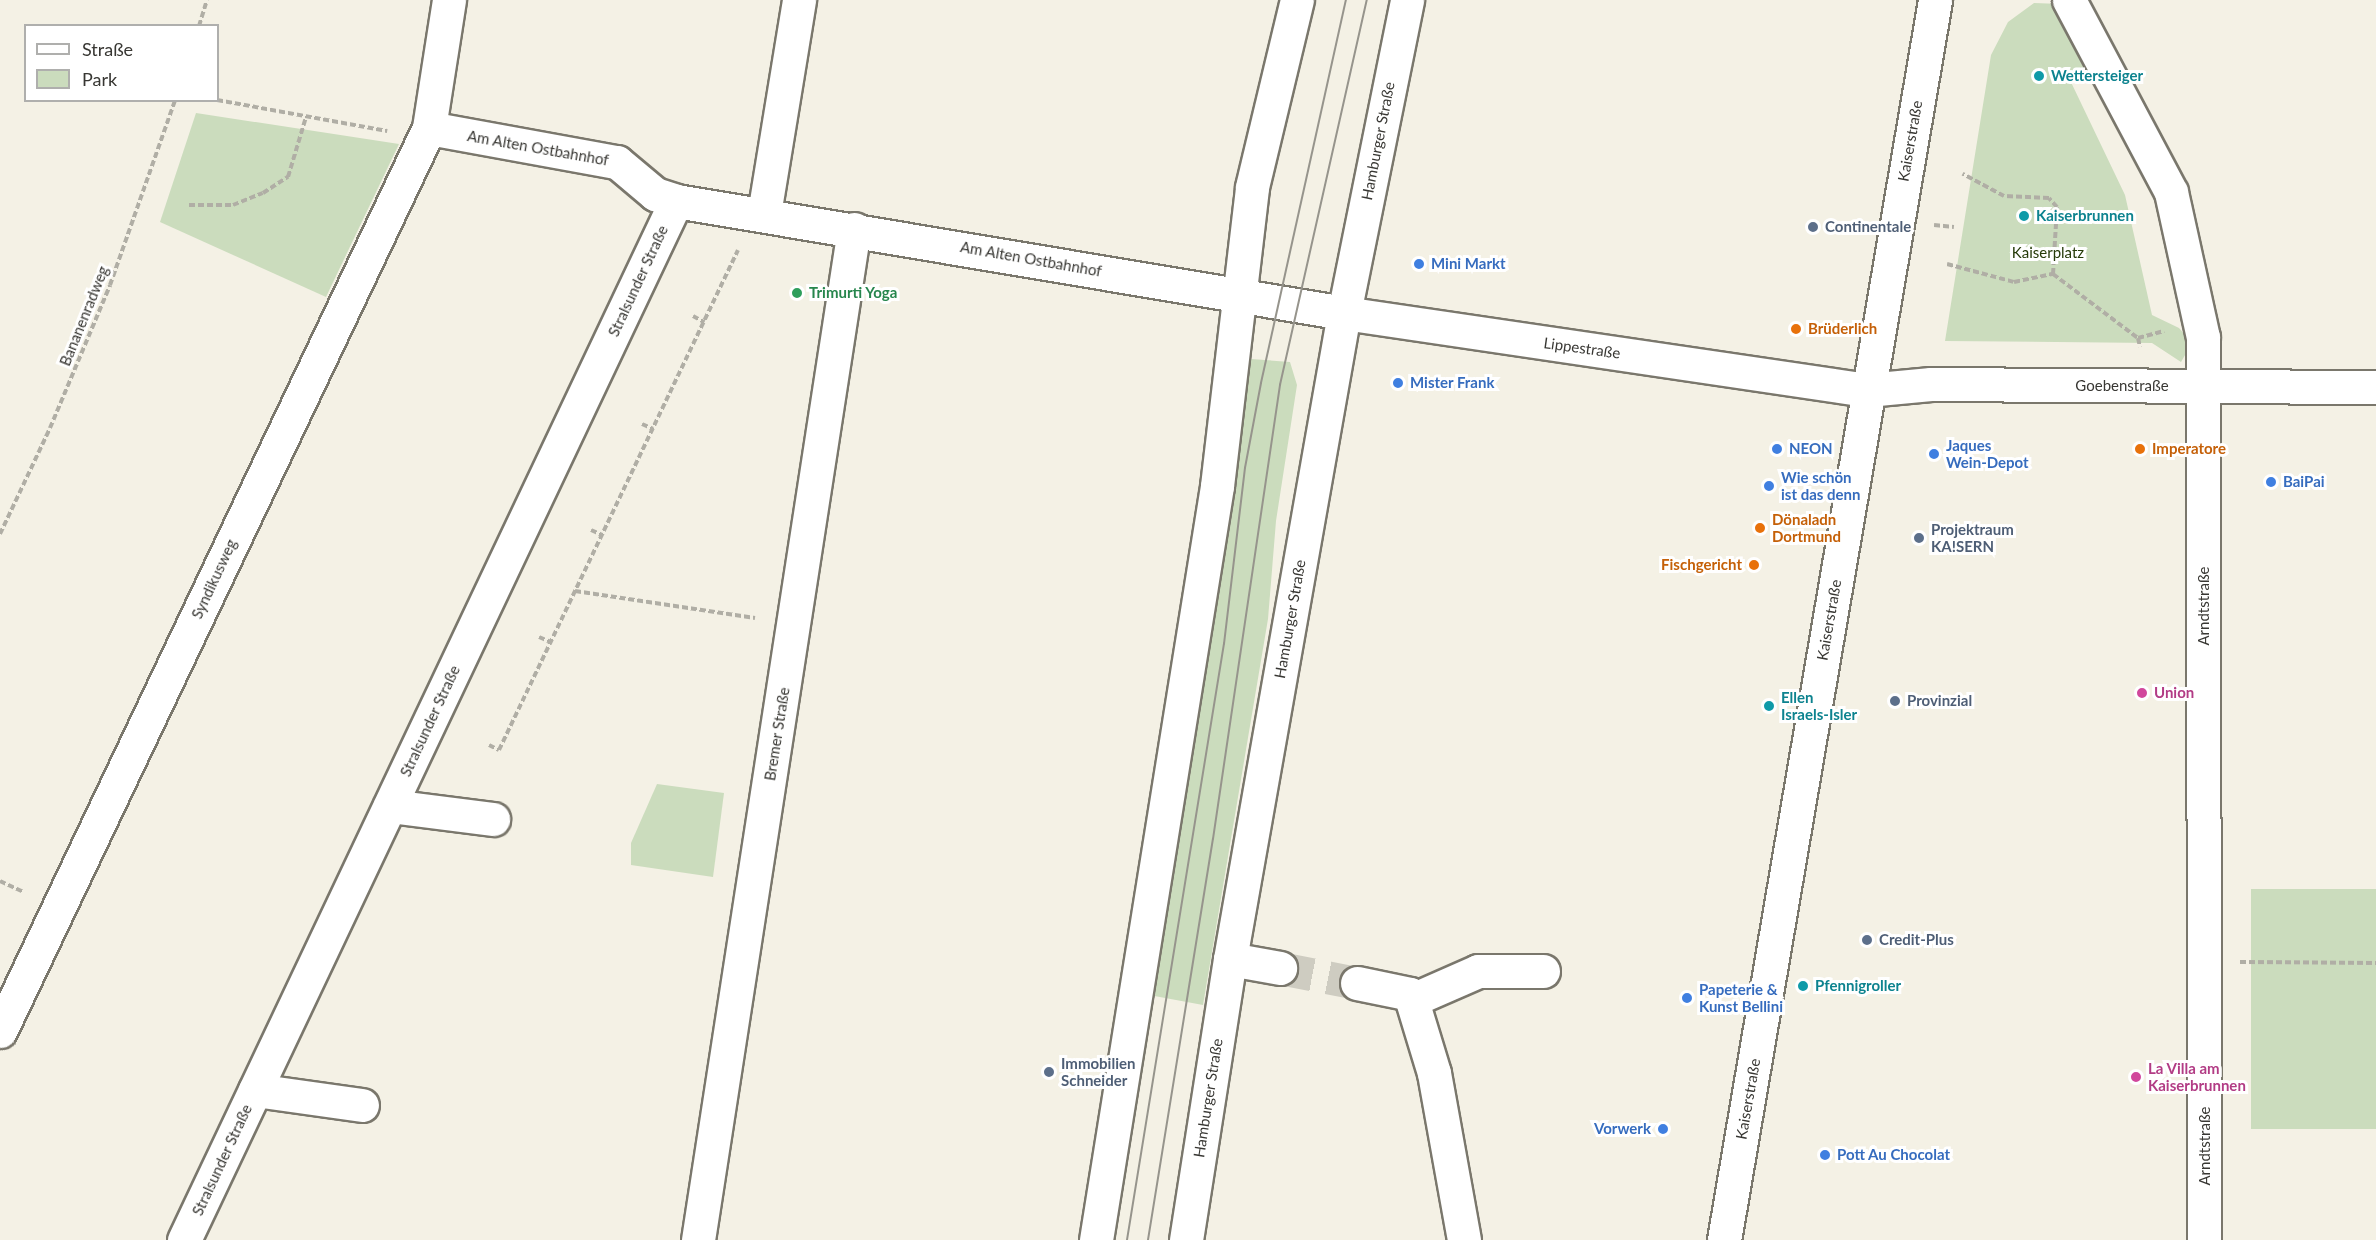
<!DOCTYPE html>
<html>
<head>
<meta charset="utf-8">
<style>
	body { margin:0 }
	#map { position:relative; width:2376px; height:1240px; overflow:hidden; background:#f4f1e5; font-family:Lato,sans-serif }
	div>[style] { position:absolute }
	.green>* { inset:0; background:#cbdcbd }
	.minor-tunnel>* { height:33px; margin-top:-16.5px; transform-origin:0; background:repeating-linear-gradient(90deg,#ceccc1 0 33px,transparent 0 49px) }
	.path>* { height:4px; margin-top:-2px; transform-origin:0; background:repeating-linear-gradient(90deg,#b0aea5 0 6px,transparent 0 9px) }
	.roads { filter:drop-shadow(2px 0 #7a776c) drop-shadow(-2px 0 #7a776c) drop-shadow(0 2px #7a776c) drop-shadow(0 -2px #7a776c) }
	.minor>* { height:33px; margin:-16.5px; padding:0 16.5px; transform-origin:16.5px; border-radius:16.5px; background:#fff }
	.major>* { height:33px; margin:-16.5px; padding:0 16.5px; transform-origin:16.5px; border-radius:16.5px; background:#fff }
	.tram>* { height:1.5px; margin:-0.75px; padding:0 0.75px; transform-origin:0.75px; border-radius:0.75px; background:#96948c }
	.dots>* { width:16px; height:16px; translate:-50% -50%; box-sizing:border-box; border:3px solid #fff; border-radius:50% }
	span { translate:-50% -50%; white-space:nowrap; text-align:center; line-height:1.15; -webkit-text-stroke:6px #fff; paint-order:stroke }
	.culture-label { font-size:15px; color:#0d838f; font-weight:700 }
	.left { translate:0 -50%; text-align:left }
	.street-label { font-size:15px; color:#383733 }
	.service-label { font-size:15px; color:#4e5e75; font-weight:700 }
	.park-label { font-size:15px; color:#263b09 }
	.shop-label { font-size:15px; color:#366cbe; font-weight:700 }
	.right { translate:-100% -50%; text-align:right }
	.leisure-label { font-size:15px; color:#27864d; font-weight:700 }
	.food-label { font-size:15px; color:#c56008; font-weight:700 }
	.hotel-label { font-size:15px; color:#b23c85; font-weight:700 }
	.legend { position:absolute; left:24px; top:24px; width:195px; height:78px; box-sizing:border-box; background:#fff; border:2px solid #afafad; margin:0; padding:8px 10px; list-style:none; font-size:18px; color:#383733 }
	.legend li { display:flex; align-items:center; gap:12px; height:30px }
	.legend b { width:30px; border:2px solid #afafad }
</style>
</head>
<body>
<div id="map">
	<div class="green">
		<div style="clip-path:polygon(2034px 3px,2061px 4px,2096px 64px,2069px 78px,2125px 195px,2152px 315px,2179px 328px,2192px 343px,2181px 362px,2152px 343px,1945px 341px,1991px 55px,2008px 22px)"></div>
		<div style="clip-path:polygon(196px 113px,399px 144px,326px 297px,160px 222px)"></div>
		<div style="clip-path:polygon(1251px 359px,1290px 362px,1297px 385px,1276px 521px,1268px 619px,1203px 1005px,1149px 995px,1245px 365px)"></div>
		<div style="clip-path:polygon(657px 784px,724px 793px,713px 877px,631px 865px,631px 843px)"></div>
		<div style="clip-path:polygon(2251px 889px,2376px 889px,2376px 1129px,2251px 1129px)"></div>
	</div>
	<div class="minor-tunnel">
		<div style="left:1280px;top:968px;width:78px;rotate:11deg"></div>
	</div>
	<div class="path">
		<div style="left:199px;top:26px;width:27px;rotate:-73deg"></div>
		<div style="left:217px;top:100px;width:173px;rotate:10.3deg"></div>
		<div style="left:189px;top:205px;width:44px"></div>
		<div style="left:233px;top:205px;width:32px;rotate:-22deg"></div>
		<div style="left:263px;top:193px;width:30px;rotate:-33deg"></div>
		<div style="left:288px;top:177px;width:63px;rotate:-73.3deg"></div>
		<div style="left:1934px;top:225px;width:20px;rotate:6deg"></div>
		<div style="left:1947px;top:264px;width:69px;rotate:15deg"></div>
		<div style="left:2014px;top:282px;width:40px;rotate:-12deg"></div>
		<div style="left:2053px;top:274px;width:67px;rotate:-86.6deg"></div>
		<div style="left:2057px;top:207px;width:12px;rotate:-132deg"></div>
		<div style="left:2049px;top:198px;width:45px;rotate:-177.5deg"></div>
		<div style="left:2004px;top:196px;width:47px;rotate:-151.8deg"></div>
		<div style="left:2053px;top:274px;width:106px;rotate:37deg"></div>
		<div style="left:2138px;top:338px;width:9px;rotate:77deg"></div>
		<div style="left:693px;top:316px;width:13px;rotate:29deg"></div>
		<div style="left:2138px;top:338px;width:27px;rotate:-15deg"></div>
		<div style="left:642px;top:424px;width:12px;rotate:24deg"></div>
		<div style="left:591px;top:530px;width:12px;rotate:24deg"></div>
		<div style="left:0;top:534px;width:117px;rotate:-64.7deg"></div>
		<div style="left:50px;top:428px;width:155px;rotate:-67.2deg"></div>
		<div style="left:110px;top:285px;width:196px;rotate:-70.6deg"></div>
		<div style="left:575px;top:591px;width:182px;rotate:8.5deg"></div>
		<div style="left:539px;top:637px;width:13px;rotate:23deg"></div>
		<div style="left:489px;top:745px;width:11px;rotate:27deg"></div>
		<div style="left:499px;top:750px;width:554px;rotate:-64.45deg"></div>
		<div style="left:0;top:881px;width:26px;rotate:25deg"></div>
		<div style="left:2240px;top:962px;width:136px;rotate:0.4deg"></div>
	</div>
	<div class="roads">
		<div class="minor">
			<div style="left:449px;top:0;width:130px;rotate:98.9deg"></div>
			<div style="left:429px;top:128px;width:191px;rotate:10.3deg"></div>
			<div style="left:617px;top:162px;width:50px;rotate:40.1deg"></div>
			<div style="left:655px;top:194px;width:22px;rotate:18deg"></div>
			<div style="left:676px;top:201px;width:677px;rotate:9.52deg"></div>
			<div style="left:1344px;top:313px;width:529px;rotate:8.38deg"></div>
			<div style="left:1867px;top:390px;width:64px;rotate:-5.4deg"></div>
			<div style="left:1931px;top:384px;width:445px;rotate:0.4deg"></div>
			<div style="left:2069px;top:0;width:217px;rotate:62deg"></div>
			<div style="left:2171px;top:192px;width:148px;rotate:77.6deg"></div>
			<div style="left:2203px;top:337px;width:903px;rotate:89.94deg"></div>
			<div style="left:764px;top:214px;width:217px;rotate:-80.7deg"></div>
			<div style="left:390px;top:806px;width:104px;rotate:7.2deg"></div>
			<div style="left:1230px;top:959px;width:51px;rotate:10.2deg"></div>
			<div style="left:1357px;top:983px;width:54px;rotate:11.7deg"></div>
			<div style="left:1410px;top:994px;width:83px;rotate:73.1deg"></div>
			<div style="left:1434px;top:1073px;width:170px;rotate:79.8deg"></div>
			<div style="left:1412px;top:1000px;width:72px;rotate:-23.7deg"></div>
			<div style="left:1478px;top:971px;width:65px"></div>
			<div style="left:0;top:1031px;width:1000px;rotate:-64.59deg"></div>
			<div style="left:255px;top:1090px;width:108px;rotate:8deg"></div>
			<div style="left:184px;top:1240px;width:1150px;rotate:-64.66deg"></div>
			<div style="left:698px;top:1240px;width:1023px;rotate:-81.23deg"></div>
			<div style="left:1724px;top:1240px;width:1258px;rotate:-80.34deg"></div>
		</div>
		<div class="major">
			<div style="left:1096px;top:1240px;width:764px;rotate:-80.88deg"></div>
			<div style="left:1217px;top:486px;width:301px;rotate:-83.3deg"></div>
			<div style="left:1252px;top:187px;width:192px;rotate:-76.5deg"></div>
			<div style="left:1186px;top:1240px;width:284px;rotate:-81.1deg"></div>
			<div style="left:1230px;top:959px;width:656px;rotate:-79.99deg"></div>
			<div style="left:1344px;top:313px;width:319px;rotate:-78.6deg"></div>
		</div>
	</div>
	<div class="tram">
		<div style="left:1127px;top:1240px;width:604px;rotate:-80.76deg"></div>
		<div style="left:1224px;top:644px;width:177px;rotate:-83.2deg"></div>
		<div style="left:1245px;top:468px;width:86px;rotate:-79.3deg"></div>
		<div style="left:1261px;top:383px;width:392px;rotate:-77.5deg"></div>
		<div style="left:1148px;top:1240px;width:406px;rotate:-80.8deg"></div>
		<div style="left:1213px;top:839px;width:459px;rotate:-81.6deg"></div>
		<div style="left:1280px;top:385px;width:395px;rotate:-77.3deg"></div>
	</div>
	<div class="dots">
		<div style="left:2039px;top:76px;background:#0f9aa8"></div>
		<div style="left:2024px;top:216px;background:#0f9aa8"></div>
		<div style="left:1813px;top:227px;background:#5c6f8a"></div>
		<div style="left:1419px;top:264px;background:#3f7fe0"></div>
		<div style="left:797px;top:293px;background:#2e9e5b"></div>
		<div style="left:1796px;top:329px;background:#e8710a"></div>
		<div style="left:1398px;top:383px;background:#3f7fe0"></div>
		<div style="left:1777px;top:449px;background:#3f7fe0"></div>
		<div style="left:2140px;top:449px;background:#e8710a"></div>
		<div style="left:1934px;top:454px;background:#3f7fe0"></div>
		<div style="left:2271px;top:482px;background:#3f7fe0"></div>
		<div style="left:1769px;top:486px;background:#3f7fe0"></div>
		<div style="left:1760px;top:528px;background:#e8710a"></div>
		<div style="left:1919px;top:538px;background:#5c6f8a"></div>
		<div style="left:1754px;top:565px;background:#e8710a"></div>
		<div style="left:2142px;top:693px;background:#d1479c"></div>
		<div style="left:1895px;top:701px;background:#5c6f8a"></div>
		<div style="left:1769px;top:706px;background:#0f9aa8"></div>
		<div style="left:1867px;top:940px;background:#5c6f8a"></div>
		<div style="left:1803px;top:986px;background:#0f9aa8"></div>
		<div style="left:1687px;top:998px;background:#3f7fe0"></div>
		<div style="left:1049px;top:1072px;background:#5c6f8a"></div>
		<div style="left:2136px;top:1077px;background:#d1479c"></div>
		<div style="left:1663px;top:1129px;background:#3f7fe0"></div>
		<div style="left:1825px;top:1155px;background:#3f7fe0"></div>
	</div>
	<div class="culture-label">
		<span class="left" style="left:2051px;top:76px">Wettersteiger</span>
		<span class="left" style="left:2036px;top:216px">Kaiserbrunnen</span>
		<span class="left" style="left:1781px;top:706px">Ellen<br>Israels-Isler</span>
		<span class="left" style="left:1815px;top:986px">Pfennigroller</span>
	</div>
	<div class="street-label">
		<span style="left:1378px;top:141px;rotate:-79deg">Hamburger Straße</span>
		<span style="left:1910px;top:141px;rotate:-80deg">Kaiserstraße</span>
		<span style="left:538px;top:148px;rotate:10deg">Am Alten Ostbahnhof</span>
		<span style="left:1031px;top:259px;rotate:10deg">Am Alten Ostbahnhof</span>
		<span style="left:638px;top:281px;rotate:-65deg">Stralsunder Straße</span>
		<span style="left:84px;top:316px;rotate:-68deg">Bananenradweg</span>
		<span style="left:1582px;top:348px;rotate:8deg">Lippestraße</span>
		<span style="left:2122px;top:386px">Goebenstraße</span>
		<span style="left:214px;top:579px;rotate:-65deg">Syndikusweg</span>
		<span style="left:2204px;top:606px;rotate:-90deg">Arndtstraße</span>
		<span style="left:1290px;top:619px;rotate:-80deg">Hamburger Straße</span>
		<span style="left:1829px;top:620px;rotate:-80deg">Kaiserstraße</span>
		<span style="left:430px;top:721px;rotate:-65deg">Stralsunder Straße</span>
		<span style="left:777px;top:734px;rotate:-81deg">Bremer Straße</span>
		<span style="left:1208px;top:1098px;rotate:-81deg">Hamburger Straße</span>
		<span style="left:1748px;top:1099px;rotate:-80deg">Kaiserstraße</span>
		<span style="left:2205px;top:1146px;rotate:-90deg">Arndtstraße</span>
		<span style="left:222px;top:1160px;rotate:-65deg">Stralsunder Straße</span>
	</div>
	<div class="service-label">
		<span class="left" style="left:1825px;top:227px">Continentale</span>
		<span class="left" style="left:1931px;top:538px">Projektraum<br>KA!SERN</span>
		<span class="left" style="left:1907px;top:701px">Provinzial</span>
		<span class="left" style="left:1879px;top:940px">Credit-Plus</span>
		<span class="left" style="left:1061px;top:1072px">Immobilien<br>Schneider</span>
	</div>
	<div class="park-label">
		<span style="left:2048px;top:253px">Kaiserplatz</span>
	</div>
	<div class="shop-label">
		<span class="left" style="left:1431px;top:264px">Mini Markt</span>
		<span class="left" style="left:1410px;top:383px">Mister Frank</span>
		<span class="left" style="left:1946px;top:454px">Jaques<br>Wein-Depot</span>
		<span class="left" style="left:1789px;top:449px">NEON</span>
		<span class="left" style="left:1781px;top:486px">Wie schön<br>ist das denn</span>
		<span class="left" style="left:2283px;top:482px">BaiPai</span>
		<span class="left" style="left:1699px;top:998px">Papeterie &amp;<br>Kunst Bellini</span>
		<span class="right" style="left:1651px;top:1129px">Vorwerk</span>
		<span class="left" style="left:1837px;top:1155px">Pott Au Chocolat</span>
	</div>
	<div class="leisure-label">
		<span class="left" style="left:809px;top:293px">Trimurti Yoga</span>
	</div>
	<div class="food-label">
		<span class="left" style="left:1808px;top:329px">Brüderlich</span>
		<span class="left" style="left:2152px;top:449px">Imperatore</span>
		<span class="left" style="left:1772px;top:528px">Dönaladn<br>Dortmund</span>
		<span class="right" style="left:1742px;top:565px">Fischgericht</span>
	</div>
	<div class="hotel-label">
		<span class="left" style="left:2154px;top:693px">Union</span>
		<span class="left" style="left:2148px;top:1077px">La Villa am<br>Kaiserbrunnen</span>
	</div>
	<ul class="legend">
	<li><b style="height:8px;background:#fff"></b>Straße</li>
	<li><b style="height:16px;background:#cbdcbd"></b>Park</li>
	</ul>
</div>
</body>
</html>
